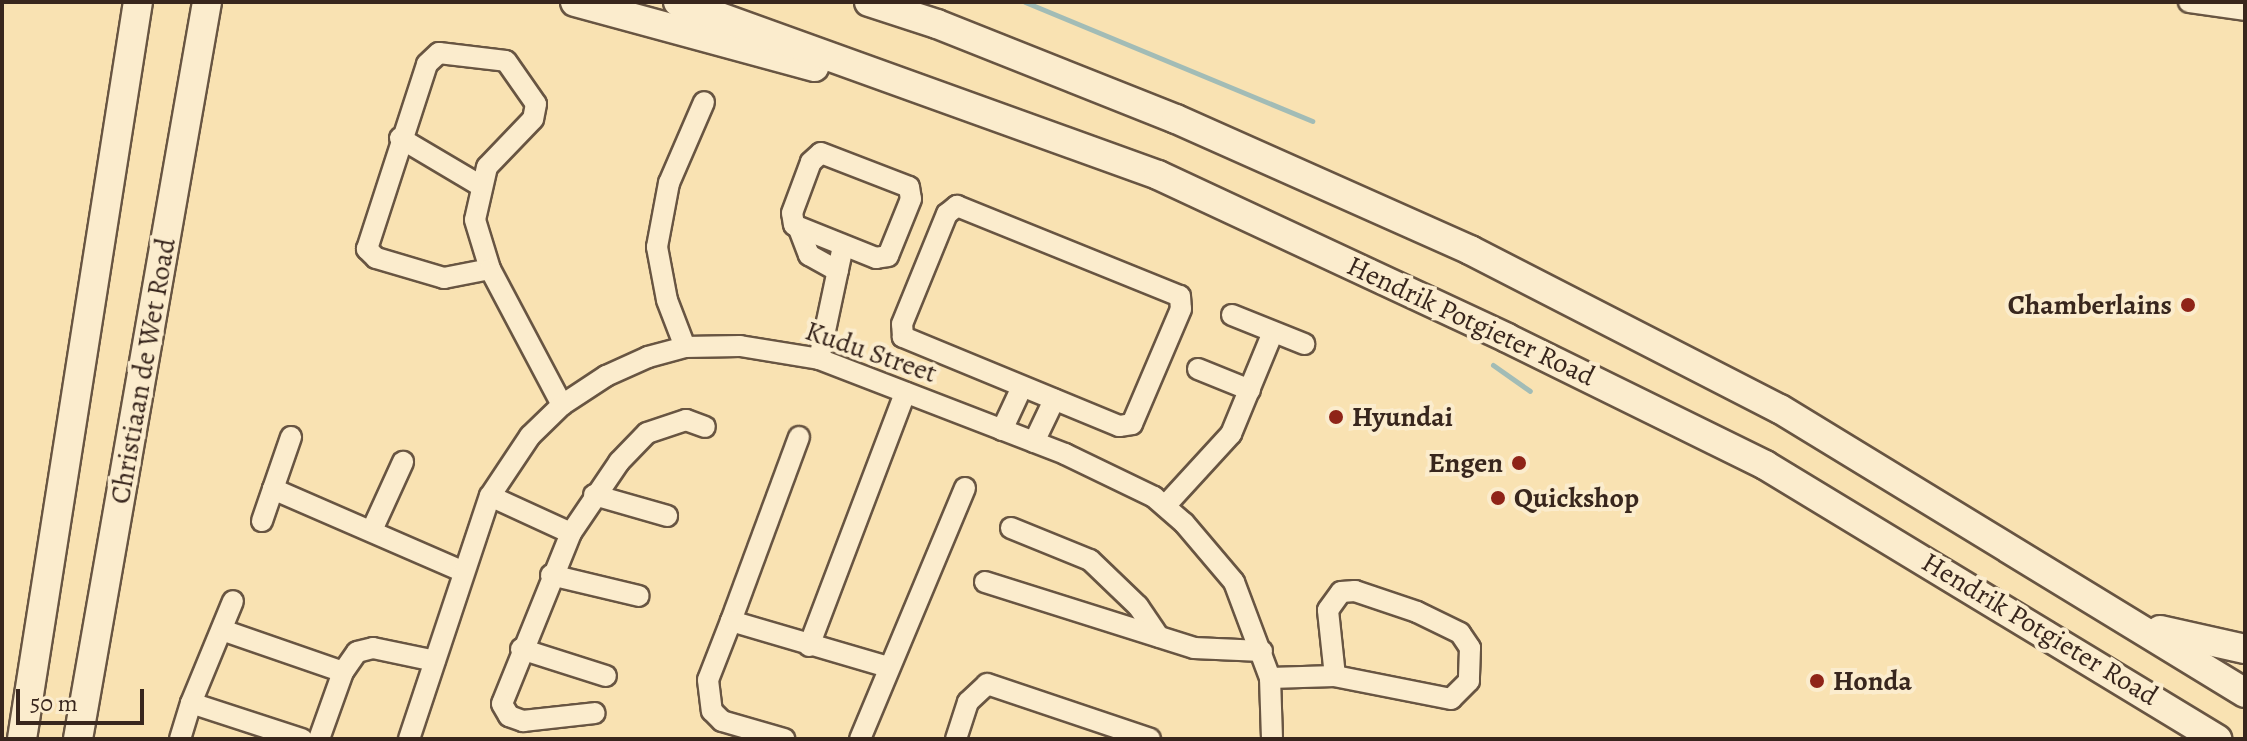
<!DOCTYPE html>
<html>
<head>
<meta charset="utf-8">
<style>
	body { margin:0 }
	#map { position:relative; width:2247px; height:741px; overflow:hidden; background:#f9e2b2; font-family:Alegreya,serif }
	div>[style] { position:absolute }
	.stream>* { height:5px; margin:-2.5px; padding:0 2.5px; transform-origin:2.5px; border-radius:2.5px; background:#a2bcb6 }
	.roads { filter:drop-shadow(2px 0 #685542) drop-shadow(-2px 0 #685542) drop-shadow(0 2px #685542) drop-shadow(0 -2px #685542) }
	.minor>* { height:20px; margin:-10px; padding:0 10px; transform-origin:10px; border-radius:10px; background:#fbeccd }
	.secondary>* { height:28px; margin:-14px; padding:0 14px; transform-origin:14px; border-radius:14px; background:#fbeccd }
	.dots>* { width:22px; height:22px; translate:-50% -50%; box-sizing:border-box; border:4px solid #fbeccd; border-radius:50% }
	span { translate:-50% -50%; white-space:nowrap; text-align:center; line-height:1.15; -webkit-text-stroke:8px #fbeccd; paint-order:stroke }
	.poi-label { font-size:28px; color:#38261d; font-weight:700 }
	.right { translate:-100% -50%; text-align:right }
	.left { translate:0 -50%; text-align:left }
	.street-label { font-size:28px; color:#38261d }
	.frame { position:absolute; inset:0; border:4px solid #38261d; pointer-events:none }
	.scale { position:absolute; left:16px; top:689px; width:128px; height:36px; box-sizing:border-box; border:4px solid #38261d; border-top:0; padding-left:10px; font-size:24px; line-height:28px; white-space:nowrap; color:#38261d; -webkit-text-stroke:6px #fbeccd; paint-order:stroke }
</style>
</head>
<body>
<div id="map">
	<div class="stream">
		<div style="left:1025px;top:2px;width:311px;rotate:22.5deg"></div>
		<div style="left:1493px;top:365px;width:45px;rotate:35.1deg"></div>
	</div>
	<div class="roads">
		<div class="minor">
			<div style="left:2189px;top:2px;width:57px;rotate:8.1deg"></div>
			<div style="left:400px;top:138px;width:92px;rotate:30.7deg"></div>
			<div style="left:821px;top:153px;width:94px;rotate:21.1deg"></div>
			<div style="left:909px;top:187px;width:12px;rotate:81deg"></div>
			<div style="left:911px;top:199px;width:61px;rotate:112deg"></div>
			<div style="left:888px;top:256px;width:12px;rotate:171deg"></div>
			<div style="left:876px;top:258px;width:88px;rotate:-158.1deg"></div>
			<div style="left:794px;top:225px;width:12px;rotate:-99deg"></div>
			<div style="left:792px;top:213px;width:54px;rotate:-69.6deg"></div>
			<div style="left:811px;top:162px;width:13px;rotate:-42deg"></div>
			<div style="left:957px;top:206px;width:240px;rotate:22deg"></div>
			<div style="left:1180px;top:296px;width:13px;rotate:86deg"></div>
			<div style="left:1181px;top:309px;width:125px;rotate:113.1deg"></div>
			<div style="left:1132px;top:424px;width:13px;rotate:171deg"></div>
			<div style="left:1119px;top:426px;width:234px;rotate:-157.6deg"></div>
			<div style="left:903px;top:337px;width:13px;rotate:-94deg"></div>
			<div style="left:902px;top:324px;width:119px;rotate:-67.8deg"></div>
			<div style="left:947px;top:214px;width:13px;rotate:-39deg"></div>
			<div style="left:799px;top:229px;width:28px;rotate:69deg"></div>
			<div style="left:809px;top:255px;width:33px;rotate:29deg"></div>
			<div style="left:490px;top:269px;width:47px;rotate:168.9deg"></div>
			<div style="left:444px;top:278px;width:71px;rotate:-163.6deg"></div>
			<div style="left:376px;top:258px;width:13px;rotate:-135deg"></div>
			<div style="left:367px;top:249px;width:194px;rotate:-72deg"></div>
			<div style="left:427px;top:64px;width:16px;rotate:-43deg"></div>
			<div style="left:439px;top:53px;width:67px;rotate:6.8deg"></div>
			<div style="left:506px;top:61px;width:52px;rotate:55.1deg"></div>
			<div style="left:536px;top:104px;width:15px;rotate:101deg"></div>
			<div style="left:533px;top:119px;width:66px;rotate:133.8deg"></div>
			<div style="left:487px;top:167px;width:54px;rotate:102.8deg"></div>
			<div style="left:475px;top:220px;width:51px;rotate:73deg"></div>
			<div style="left:490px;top:269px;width:154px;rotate:62.1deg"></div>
			<div style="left:1232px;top:315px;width:78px;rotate:21.9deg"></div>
			<div style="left:685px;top:347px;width:50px;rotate:-111deg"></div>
			<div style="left:667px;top:300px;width:54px;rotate:-100.7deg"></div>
			<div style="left:657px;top:247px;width:65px;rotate:-79.4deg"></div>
			<div style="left:669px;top:183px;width:88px;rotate:-66.6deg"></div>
			<div style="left:819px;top:359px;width:116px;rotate:-78deg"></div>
			<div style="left:1198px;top:369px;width:56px;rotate:22deg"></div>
			<div style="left:1002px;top:430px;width:47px;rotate:-65.1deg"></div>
			<div style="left:799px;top:437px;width:196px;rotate:110.3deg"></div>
			<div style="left:731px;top:621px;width:164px;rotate:16.3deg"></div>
			<div style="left:1034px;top:442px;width:47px;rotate:-64.5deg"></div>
			<div style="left:273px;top:489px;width:55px;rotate:-70.9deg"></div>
			<div style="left:594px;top:495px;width:76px;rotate:16deg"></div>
			<div style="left:490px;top:496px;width:89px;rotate:24.6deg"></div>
			<div style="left:571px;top:533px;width:86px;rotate:-55.9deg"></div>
			<div style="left:619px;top:462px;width:40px;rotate:-46deg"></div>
			<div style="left:647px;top:433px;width:41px;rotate:-18.4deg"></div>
			<div style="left:686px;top:420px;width:20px;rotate:20deg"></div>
			<div style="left:1165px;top:506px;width:98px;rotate:-47.5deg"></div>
			<div style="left:1231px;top:434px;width:110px;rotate:-67.6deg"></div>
			<div style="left:262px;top:521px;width:34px;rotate:-71deg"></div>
			<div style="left:273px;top:489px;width:208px;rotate:23.5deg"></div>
			<div style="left:1011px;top:528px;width:85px;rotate:22.1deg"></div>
			<div style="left:1090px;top:560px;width:66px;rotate:43.8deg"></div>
			<div style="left:1138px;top:606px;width:37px;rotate:56deg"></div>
			<div style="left:372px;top:530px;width:75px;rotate:-65.5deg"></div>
			<div style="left:571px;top:533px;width:184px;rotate:112deg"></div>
			<div style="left:502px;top:704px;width:14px;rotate:60deg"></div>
			<div style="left:509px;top:716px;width:15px;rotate:20deg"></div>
			<div style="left:523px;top:721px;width:72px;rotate:-6.3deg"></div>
			<div style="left:551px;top:575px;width:90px;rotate:13.4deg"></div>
			<div style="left:985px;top:582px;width:219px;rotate:17.5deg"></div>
			<div style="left:1194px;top:648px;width:68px;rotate:2.5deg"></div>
			<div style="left:731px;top:621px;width:63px;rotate:111.3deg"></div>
			<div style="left:708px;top:680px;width:31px;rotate:83deg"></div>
			<div style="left:712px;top:711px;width:14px;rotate:45deg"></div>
			<div style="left:722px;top:721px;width:65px;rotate:16.2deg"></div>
			<div style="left:222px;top:630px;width:128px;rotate:19.1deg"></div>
			<div style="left:809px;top:646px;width:271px;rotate:-69.2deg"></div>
			<div style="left:521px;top:649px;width:89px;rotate:17.6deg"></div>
			<div style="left:1270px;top:678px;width:65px;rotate:-1.8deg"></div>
			<div style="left:1335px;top:676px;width:66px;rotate:-96.1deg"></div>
			<div style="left:1328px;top:610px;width:22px;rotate:-54deg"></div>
			<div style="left:1341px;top:592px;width:14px;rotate:-4deg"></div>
			<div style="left:1355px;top:591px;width:65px;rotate:18.7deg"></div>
			<div style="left:1417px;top:612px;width:48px;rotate:26deg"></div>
			<div style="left:1460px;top:633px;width:18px;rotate:56deg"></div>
			<div style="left:1470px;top:648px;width:33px;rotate:92deg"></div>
			<div style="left:1469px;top:681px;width:25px;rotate:135deg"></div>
			<div style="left:1451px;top:699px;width:118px;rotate:-168.8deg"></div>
			<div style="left:191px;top:703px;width:110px;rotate:-67.6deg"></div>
			<div style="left:180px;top:739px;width:38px;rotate:-73deg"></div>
			<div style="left:191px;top:703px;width:117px;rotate:18deg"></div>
			<div style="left:319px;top:739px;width:71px;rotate:-70.3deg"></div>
			<div style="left:343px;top:672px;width:24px;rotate:-55deg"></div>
			<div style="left:357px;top:652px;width:16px;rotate:-14deg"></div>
			<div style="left:373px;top:648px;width:63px;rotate:11.8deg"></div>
			<div style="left:409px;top:739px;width:256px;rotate:-71.6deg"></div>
			<div style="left:490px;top:496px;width:72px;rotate:-56.3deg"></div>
			<div style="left:530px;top:436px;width:45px;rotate:-44.1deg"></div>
			<div style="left:562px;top:405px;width:53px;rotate:-33.4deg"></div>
			<div style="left:606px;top:376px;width:46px;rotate:-24.3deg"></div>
			<div style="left:648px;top:357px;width:38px;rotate:-15deg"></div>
			<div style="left:685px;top:347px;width:55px;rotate:-1deg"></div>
			<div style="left:740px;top:346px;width:80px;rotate:9.3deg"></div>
			<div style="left:819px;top:359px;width:264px;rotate:21.1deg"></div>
			<div style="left:1065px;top:454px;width:99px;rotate:25.8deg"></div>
			<div style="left:1154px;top:497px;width:40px;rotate:41deg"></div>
			<div style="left:1184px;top:523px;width:77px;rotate:49.7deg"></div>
			<div style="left:1234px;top:582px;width:103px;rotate:69.4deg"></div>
			<div style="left:1270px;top:678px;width:61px;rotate:88.1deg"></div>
			<div style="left:860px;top:739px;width:272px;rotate:-67.3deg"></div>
			<div style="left:956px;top:739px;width:39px;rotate:-72deg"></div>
			<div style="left:968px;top:702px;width:26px;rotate:-43deg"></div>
			<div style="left:987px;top:684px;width:172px;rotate:18.6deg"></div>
		</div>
		<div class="secondary">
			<div style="left:575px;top:2px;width:248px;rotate:15.2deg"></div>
			<div style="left:678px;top:2px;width:510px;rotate:19.82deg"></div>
			<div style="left:1158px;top:175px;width:385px;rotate:25deg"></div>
			<div style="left:1507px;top:338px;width:288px;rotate:26.2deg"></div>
			<div style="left:1765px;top:465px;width:529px;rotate:31.22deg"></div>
			<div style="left:869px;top:2px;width:71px;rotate:17.9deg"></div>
			<div style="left:937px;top:24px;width:257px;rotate:21.7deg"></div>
			<div style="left:1176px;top:119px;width:322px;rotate:24deg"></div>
			<div style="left:1470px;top:250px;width:348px;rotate:27.2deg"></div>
			<div style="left:1780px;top:409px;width:545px;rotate:31.41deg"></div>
			<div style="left:2160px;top:630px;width:87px;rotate:12.6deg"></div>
			<div style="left:22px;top:739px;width:746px;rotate:-81.06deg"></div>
			<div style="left:78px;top:739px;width:748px;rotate:-80.07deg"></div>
		</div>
	</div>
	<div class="dots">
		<div style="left:2188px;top:305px;background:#8f2418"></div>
		<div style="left:1336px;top:417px;background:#8f2418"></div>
		<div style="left:1519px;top:463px;background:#8f2418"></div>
		<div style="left:1498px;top:498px;background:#8f2418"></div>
		<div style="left:1817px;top:681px;background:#8f2418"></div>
	</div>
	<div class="poi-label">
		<span class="right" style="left:2172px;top:305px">Chamberlains</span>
		<span class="left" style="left:1352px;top:417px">Hyundai</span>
		<span class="right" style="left:1503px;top:463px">Engen</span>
		<span class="left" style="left:1514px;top:498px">Quickshop</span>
		<span class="left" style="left:1833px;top:681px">Honda</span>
	</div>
	<div class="street-label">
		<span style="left:1471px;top:321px;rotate:25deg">Hendrik Potgieter Road</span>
		<span style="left:871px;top:352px;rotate:19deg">Kudu Street</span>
		<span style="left:143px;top:371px;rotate:-80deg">Christiaan de Wet Road</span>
		<span style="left:2040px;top:629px;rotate:31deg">Hendrik Potgieter Road</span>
	</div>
	<div class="frame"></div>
	<div class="scale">50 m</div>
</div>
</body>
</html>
